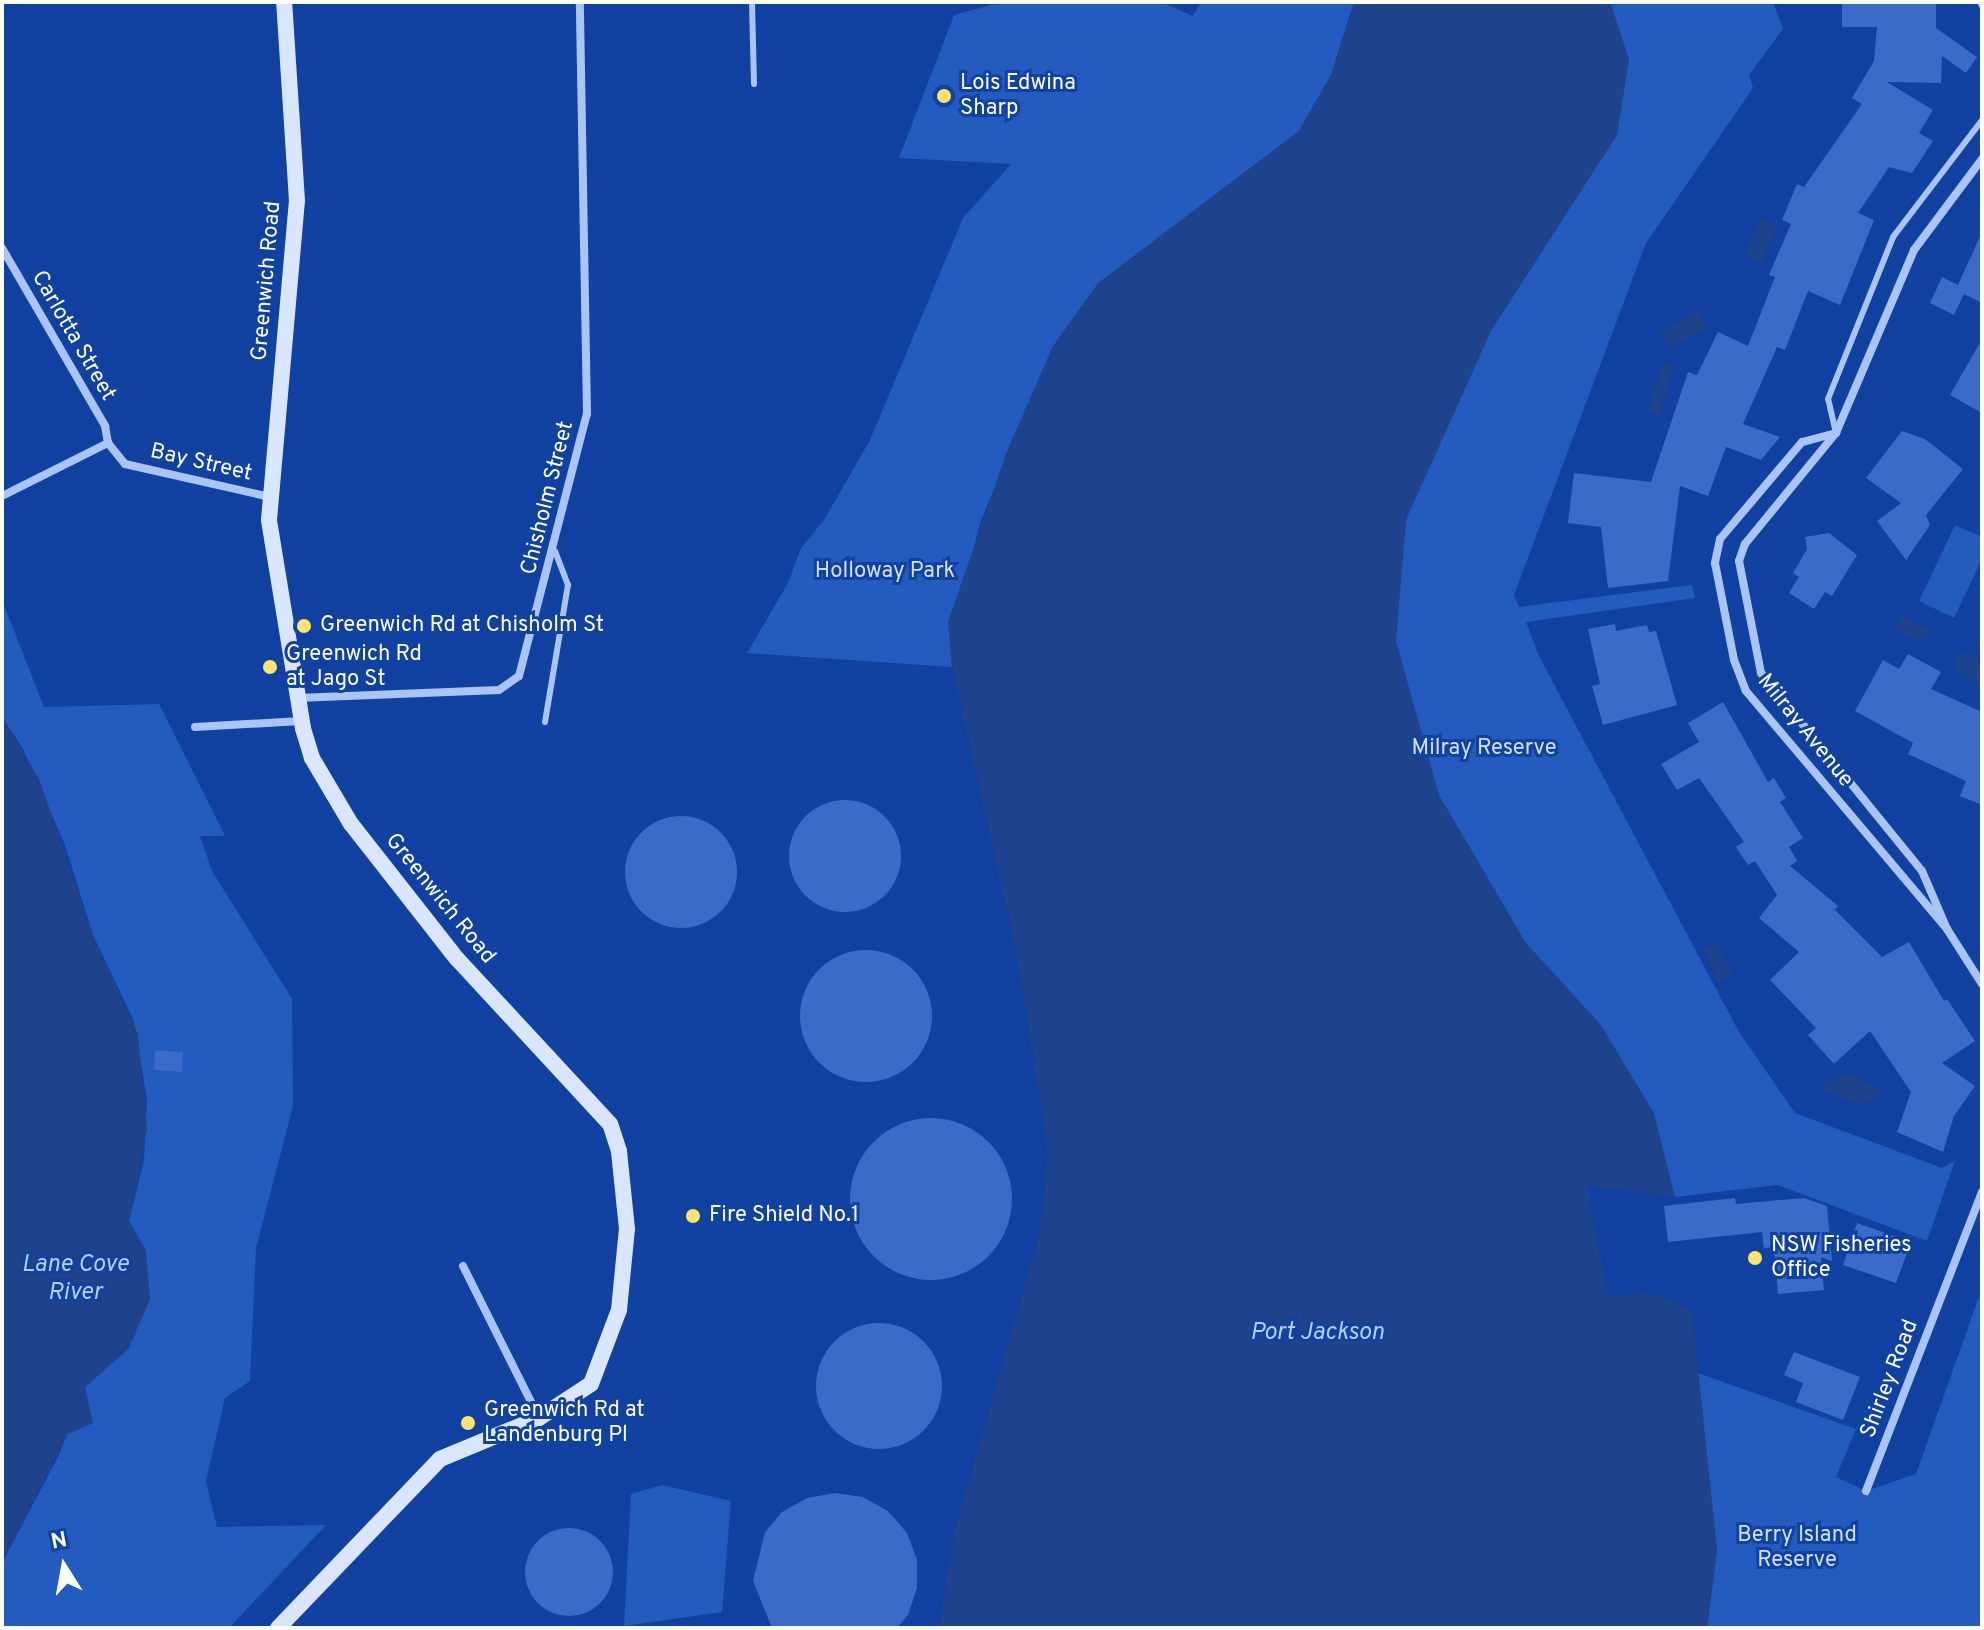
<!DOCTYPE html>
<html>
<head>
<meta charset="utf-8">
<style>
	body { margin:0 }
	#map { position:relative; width:1984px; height:1630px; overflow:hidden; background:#1141a1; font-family:Overpass,sans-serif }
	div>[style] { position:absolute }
	.green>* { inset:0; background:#235bbf }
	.water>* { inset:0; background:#1f438c }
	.building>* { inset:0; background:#3a6bc8 }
	.round { border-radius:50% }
	.lane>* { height:6px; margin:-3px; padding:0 3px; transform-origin:3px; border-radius:3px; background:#a9c4f5 }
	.street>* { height:8px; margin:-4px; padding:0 4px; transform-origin:4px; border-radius:4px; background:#a9c4f5 }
	.secondary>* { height:16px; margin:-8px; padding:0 8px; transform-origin:8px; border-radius:8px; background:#dae6fe }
	.dots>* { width:22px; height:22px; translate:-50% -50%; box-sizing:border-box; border:4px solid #1141a1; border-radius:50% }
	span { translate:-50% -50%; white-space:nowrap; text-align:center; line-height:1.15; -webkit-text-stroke:6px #1141a1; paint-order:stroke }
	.poi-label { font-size:22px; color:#fff }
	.left { translate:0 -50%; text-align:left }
	.street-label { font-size:22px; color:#fff }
	.park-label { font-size:22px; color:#d2e2fe }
	.water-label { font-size:24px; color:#b6cffb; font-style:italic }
	.frame { position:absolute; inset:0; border:4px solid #fff; pointer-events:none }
	.north { position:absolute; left:24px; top:1526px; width:80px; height:80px; -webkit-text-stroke:6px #1141a1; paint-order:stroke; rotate:349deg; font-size:22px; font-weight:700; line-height:32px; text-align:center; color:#fff }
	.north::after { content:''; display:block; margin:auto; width:28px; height:36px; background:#fff; clip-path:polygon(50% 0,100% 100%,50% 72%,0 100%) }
</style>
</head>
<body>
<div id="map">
	<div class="green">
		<div style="clip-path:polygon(1002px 2px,1161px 2px,1193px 16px,1201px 2px,1354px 2px,1331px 75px,1299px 131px,1053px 346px,980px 523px,950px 645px,952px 667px,747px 653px,788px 583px,801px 548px,824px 520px,870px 440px,963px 218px,1011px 164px,899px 158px,954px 15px)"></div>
		<div style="clip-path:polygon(1610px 2px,1773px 2px,1783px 29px,1749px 75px,1753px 88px,1646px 243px,1514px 595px,1519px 607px,1692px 585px,1695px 598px,1526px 622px,1539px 656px,1739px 1032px,1795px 1113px,1942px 1168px,1955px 1161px,1927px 1241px,1778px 1185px,1675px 1197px,1648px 1103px,1426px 815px,1384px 674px,1402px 472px,1629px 60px)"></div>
		<div style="clip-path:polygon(1955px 525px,1982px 537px,1982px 559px,1954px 618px,1919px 601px)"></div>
		<div style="clip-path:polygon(2px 600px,44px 707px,159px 704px,225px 836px,200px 836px,212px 871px,292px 999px,293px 1106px,256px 1248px,250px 1381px,225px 1398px,206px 1481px,217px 1527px,326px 1525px,229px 1628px,2px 1628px,2px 1563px,59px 1455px,85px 1387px,129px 1348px,146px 1251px,129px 1221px,144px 1160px,147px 1099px,133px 1019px,93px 935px,65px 845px,23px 749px,2px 717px)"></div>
		<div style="clip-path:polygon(1982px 1288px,1982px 1628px,1707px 1628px,1717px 1550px,1695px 1372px,1856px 1429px,1836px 1477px,1866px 1491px,1916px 1474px)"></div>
		<div style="clip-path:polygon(662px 1485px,731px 1501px,722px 1612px,624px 1626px,631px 1494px)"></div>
	</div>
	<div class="water">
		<div style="clip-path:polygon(1354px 2px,1610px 2px,1629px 60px,1617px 135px,1491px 331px,1406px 520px,1396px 641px,1439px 795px,1526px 943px,1601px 1025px,1654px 1113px,1675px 1197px,1587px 1186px,1608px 1296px,1651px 1293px,1692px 1310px,1717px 1550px,1707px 1628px,939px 1628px,955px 1529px,1039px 1234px,1048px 1154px,1018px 960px,952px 667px,948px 622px,1007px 451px,1053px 346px,1098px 283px,1299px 131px,1331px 75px)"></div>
		<div style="clip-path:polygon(1760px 219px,1777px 226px,1762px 264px,1745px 256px)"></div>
		<div style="clip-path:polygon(1698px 310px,1708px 326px,1669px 349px,1659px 333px)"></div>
		<div style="clip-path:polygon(1663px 363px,1675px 367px,1659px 416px,1647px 412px)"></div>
		<div style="clip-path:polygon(1902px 616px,1931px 630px,1924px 644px,1895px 630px)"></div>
		<div style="clip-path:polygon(1969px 651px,1982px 666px,1980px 687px,1953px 666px,1956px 657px)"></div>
		<div style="clip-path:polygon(2px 717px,39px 779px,93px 935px,138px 1034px,147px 1129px,129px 1221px,146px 1251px,150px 1299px,129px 1348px,85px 1387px,93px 1423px,68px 1434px,2px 1563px)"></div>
		<div style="clip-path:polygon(1717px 942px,1733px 976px,1718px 982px,1702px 949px)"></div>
		<div style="clip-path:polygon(1855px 1074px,1880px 1090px,1880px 1097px,1859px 1105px,1823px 1091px,1826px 1080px)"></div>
	</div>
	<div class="building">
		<div style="clip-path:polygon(1842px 2px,1936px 2px,1936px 28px,1977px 57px,1966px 73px,1942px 56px,1941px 83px,1887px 82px,1933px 110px,1919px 133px,1933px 141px,1912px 173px,1889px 167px,1858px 213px,1874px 220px,1840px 305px,1808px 291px,1785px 350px,1777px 347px,1743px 424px,1780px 437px,1761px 460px,1726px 447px,1708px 496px,1680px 486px,1668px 581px,1608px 588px,1601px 527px,1568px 523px,1574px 473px,1651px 482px,1688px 372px,1697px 375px,1718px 332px,1748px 346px,1775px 277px,1769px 275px,1791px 224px,1782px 220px,1797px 184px,1804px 187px,1862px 104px,1852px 98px,1874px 61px,1877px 27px,1842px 27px)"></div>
		<div style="clip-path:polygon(1982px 232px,1982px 303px,1964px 294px,1954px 315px,1930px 303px,1942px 277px,1958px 285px)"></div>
		<div style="clip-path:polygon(1982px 339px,1982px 413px,1950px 395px)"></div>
		<div style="clip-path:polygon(1902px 431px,1925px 439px,1963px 469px,1926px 515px,1930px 525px,1906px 560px,1877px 521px,1901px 503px,1866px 478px)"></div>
		<div style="clip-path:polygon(1829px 533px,1857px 555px,1832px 596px,1825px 592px,1814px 609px,1789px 593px,1799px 577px,1793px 573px,1807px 549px,1805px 537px)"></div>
		<div style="clip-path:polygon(1615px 624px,1616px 631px,1647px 625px,1649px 632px,1656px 631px,1677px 705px,1603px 725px,1592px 686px,1600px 684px,1588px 629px)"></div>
		<div style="clip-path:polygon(1908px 654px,1941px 672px,1931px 689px,1982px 712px,1982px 805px,1960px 796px,1966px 781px,1908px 754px,1913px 743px,1855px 711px,1883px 660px,1899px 669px)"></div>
		<div style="clip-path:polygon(1723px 702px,1768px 782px,1774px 778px,1786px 798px,1780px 802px,1803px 838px,1789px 847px,1797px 861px,1790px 866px,1838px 906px,1835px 910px,1882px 957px,1909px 942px,1944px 1001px,1947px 999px,1975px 1041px,1942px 1063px,1975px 1086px,1954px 1116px,1943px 1152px,1897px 1132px,1911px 1092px,1870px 1031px,1834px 1064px,1808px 1035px,1816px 1028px,1770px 980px,1799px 952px,1759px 918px,1777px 895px,1755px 861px,1748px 865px,1736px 847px,1744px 842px,1699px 778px,1677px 790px,1661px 764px,1699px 742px,1688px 723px)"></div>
		<div class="round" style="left:789px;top:800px;width:112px;height:112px"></div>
		<div class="round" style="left:625px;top:816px;width:112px;height:112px"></div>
		<div class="round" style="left:800px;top:950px;width:132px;height:132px"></div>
		<div style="clip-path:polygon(155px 1050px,183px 1052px,182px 1072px,154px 1070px)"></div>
		<div class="round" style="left:850px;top:1118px;width:162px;height:162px"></div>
		<div style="clip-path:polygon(1735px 1198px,1736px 1204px,1804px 1198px,1827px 1206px,1832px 1261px,1821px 1257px,1824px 1290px,1778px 1294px,1774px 1247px,1764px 1248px,1762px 1232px,1668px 1242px,1664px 1206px)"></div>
		<div style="clip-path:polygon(1857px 1223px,1911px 1242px,1896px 1283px,1843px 1265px)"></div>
		<div class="round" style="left:816px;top:1323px;width:126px;height:126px"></div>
		<div style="clip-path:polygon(1794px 1352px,1860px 1377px,1843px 1420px,1796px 1402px,1803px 1383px,1784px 1375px)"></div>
		<div style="clip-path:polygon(835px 1493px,863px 1497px,888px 1511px,907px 1533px,917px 1560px,917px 1588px,908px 1615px,897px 1628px,772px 1628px,753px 1581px,765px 1532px,782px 1512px,807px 1498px)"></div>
		<div class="round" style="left:525px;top:1528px;width:88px;height:88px"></div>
	</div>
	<div class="lane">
		<div style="left:752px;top:2px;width:82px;rotate:88.6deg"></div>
		<div style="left:1980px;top:2px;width:4px;rotate:63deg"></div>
		<div style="left:1836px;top:433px;width:35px;rotate:-103deg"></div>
		<div style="left:1828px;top:399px;width:175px;rotate:-68.1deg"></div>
		<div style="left:1893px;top:237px;width:147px;rotate:-52.7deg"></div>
		<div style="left:545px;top:722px;width:139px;rotate:-80.5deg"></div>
		<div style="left:568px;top:585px;width:36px;rotate:-111deg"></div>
	</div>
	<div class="street">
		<div style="left:2px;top:248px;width:206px;rotate:59.9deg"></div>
		<div style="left:105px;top:426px;width:17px;rotate:80deg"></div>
		<div style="left:1836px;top:433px;width:35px;rotate:165deg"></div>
		<div style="left:1802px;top:442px;width:127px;rotate:130.2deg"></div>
		<div style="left:1720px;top:539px;width:25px;rotate:102deg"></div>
		<div style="left:1715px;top:563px;width:99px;rotate:78.9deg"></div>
		<div style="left:1734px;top:660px;width:33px;rotate:69deg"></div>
		<div style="left:1746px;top:691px;width:312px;rotate:49.8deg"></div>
		<div style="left:1947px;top:929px;width:65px;rotate:57.5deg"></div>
		<div style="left:2px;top:496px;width:119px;rotate:-26.6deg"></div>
		<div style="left:108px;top:443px;width:27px;rotate:51deg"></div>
		<div style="left:125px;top:464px;width:149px;rotate:12.8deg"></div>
		<div style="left:297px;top:698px;width:202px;rotate:-2.3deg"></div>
		<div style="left:499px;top:690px;width:24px;rotate:-35deg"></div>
		<div style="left:519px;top:676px;width:271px;rotate:-75.5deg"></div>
		<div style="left:587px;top:414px;width:412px;rotate:-91deg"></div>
		<div style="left:195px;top:727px;width:106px;rotate:-3.2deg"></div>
		<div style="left:1947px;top:929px;width:63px;rotate:-113.3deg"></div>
		<div style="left:1922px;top:871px;width:255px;rotate:-129.1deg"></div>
		<div style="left:1761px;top:673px;width:114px;rotate:-101.1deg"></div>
		<div style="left:1739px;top:561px;width:18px;rotate:-71deg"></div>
		<div style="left:1745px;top:544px;width:144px;rotate:-50.7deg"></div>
		<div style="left:1836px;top:433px;width:199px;rotate:-66.9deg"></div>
		<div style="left:1914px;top:250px;width:114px;rotate:-53.2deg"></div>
		<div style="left:463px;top:1266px;width:170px;rotate:63.4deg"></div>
		<div style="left:1866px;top:1491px;width:321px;rotate:-68.8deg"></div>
	</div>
	<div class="secondary">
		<div style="left:278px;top:1628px;width:234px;rotate:-46.2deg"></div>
		<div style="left:440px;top:1459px;width:107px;rotate:-22.5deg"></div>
		<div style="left:539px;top:1418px;width:62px;rotate:-33.2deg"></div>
		<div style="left:591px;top:1384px;width:79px;rotate:-69.3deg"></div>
		<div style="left:619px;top:1310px;width:81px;rotate:-84.4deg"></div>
		<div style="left:627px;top:1229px;width:78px;rotate:-95.9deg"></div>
		<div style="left:619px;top:1151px;width:28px;rotate:-108deg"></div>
		<div style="left:610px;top:1124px;width:225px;rotate:-132.8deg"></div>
		<div style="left:457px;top:959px;width:172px;rotate:-128.1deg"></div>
		<div style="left:351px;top:824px;width:77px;rotate:-120.6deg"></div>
		<div style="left:312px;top:758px;width:31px;rotate:-107deg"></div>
		<div style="left:303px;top:728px;width:211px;rotate:-99.3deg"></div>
		<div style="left:269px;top:520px;width:320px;rotate:-85deg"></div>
		<div style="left:297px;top:201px;width:199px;rotate:-93.7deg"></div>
	</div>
	<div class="dots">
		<div style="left:944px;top:96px;background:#ffe36e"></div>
		<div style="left:304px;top:626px;background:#ffe36e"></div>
		<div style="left:270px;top:667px;background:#ffe36e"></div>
		<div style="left:693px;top:1216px;background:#ffe36e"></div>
		<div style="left:1755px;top:1258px;background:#ffe36e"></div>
		<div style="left:468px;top:1423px;background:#ffe36e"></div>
	</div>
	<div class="poi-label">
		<span class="left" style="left:960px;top:96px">Lois Edwina<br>Sharp</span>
		<span class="left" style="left:320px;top:626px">Greenwich Rd at Chisholm St</span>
		<span class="left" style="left:286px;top:667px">Greenwich Rd<br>at Jago St</span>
		<span class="left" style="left:709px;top:1216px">Fire Shield No.1</span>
		<span class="left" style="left:1771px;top:1258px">NSW Fisheries<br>Office</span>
		<span class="left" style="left:484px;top:1423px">Greenwich Rd at<br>Landenburg Pl</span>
	</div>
	<div class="street-label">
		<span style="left:267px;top:281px;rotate:-85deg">Greenwich Road</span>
		<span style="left:73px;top:336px;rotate:60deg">Carlotta Street</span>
		<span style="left:201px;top:463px;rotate:13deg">Bay Street</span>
		<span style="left:548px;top:498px;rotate:-76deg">Chisholm Street</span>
		<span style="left:1805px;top:731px;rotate:51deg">Milray Avenue</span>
		<span style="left:440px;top:899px;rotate:51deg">Greenwich Road</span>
		<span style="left:1890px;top:1379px;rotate:-69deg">Shirley Road</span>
	</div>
	<div class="park-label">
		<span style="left:885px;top:572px">Holloway Park</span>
		<span style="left:1484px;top:749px">Milray Reserve</span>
		<span style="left:1797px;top:1548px">Berry Island<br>Reserve</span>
	</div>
	<div class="water-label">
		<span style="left:75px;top:1280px">Lane Cove<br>River</span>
		<span style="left:1317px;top:1334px">Port Jackson</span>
	</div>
	<div class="frame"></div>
	<div class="north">N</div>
</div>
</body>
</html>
